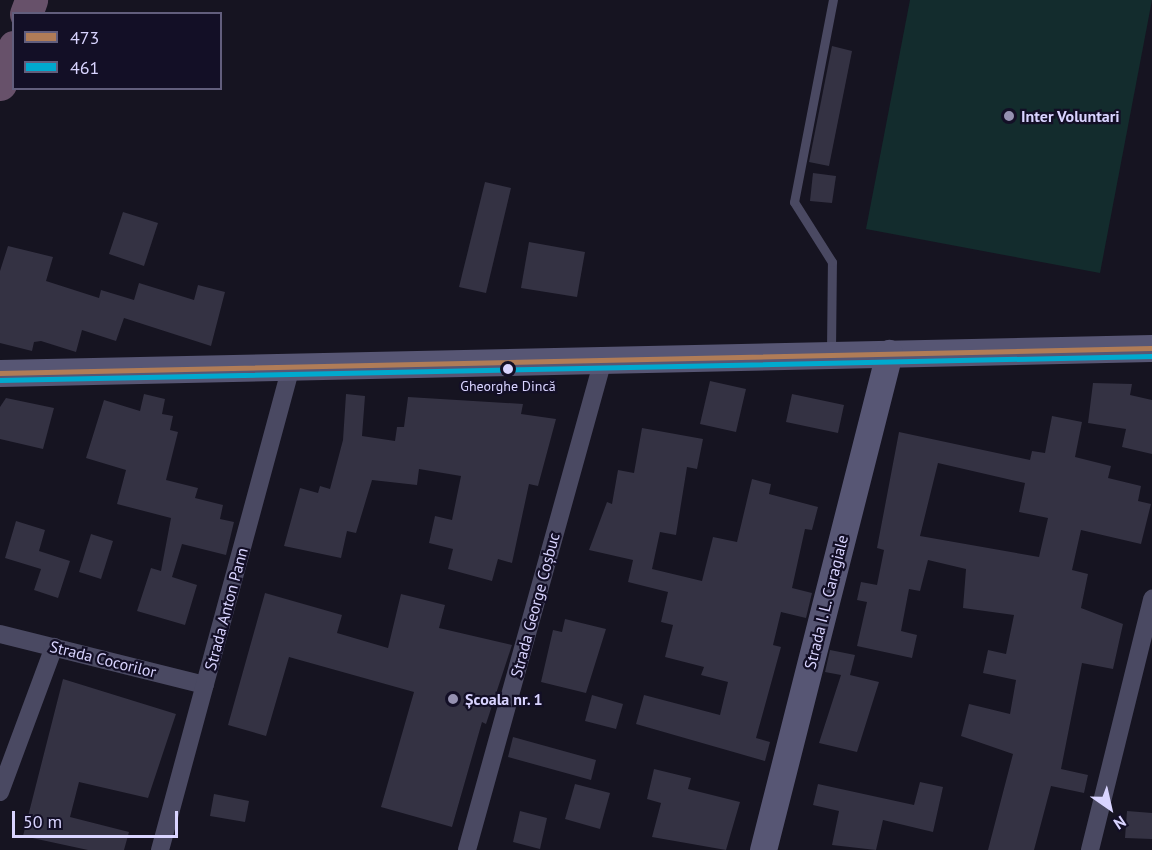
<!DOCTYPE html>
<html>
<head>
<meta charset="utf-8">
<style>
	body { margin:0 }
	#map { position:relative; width:1152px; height:850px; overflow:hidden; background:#161421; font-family:"PT Sans",sans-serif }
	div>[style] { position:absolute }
	.green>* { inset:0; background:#132c2d }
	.building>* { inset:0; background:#343243 }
	.lane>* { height:9px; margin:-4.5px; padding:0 4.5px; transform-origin:4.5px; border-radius:4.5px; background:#4a4962 }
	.street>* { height:18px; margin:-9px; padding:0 9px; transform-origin:9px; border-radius:9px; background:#4a4962 }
	.secondary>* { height:27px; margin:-13.5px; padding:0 13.5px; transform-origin:13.5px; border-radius:13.5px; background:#575674 }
	.highway>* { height:33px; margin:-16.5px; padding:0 16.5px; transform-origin:16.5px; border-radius:16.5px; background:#67516a }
	.bus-1>* { height:4.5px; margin:-2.25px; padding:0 2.25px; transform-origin:2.25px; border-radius:2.25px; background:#b07c57 }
	.bus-2>* { height:4.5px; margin:-2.25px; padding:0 2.25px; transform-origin:2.25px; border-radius:2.25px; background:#00a9ce }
	.dots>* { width:16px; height:16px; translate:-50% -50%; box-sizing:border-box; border:3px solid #130f26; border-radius:50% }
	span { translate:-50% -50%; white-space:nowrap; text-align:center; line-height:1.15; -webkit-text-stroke:4.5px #130f26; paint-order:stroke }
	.bus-label { font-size:14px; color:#d9d4ff }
	.poi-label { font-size:16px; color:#d9d4ff; font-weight:700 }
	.left { translate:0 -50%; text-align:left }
	.street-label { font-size:16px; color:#d9d4ff }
	.legend { position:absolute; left:12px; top:12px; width:210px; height:78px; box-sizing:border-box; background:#130f26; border:2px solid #625e7d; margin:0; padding:8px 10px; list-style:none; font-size:18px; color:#d9d4ff }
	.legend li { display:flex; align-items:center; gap:12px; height:30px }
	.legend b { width:30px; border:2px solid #625e7d }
	.north { position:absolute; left:1080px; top:778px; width:60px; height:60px; -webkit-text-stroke:4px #130f26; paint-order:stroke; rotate:146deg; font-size:16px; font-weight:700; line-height:24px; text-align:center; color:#d9d4ff }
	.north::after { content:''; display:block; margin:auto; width:21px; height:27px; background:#d9d4ff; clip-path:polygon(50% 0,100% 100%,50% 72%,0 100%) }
	.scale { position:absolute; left:12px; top:811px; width:166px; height:27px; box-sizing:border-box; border:3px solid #d9d4ff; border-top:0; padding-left:8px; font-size:18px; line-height:21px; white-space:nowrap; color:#d9d4ff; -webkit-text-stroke:4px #130f26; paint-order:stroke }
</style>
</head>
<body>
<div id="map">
	<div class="green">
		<div style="clip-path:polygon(910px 0,1152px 0,1100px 273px,866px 229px)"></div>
	</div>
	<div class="building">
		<div style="clip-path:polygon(832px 46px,852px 51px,829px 166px,809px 162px)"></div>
		<div style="clip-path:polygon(813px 173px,836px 176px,832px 203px,810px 201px)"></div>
		<div style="clip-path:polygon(485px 182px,511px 188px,486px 293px,459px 287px)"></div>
		<div style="clip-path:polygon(123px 212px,158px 223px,144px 266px,109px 254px)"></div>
		<div style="clip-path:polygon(529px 242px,585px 252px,577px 297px,521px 288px)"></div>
		<div style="clip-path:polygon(8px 246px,53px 257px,46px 281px,99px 298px,101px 290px,134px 300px,139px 283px,194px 300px,198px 285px,225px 292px,211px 346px,124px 318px,116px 341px,82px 330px,76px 352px,41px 341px,34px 342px,32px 351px,0 343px,0 271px)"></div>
		<div style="clip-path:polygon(710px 381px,746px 389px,736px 432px,700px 424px)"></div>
		<div style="clip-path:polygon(1093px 383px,1132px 384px,1130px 395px,1152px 400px,1152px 454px,1122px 447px,1126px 429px,1088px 423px)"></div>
		<div style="clip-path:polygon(144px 394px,165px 399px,162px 414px,173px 416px,170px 430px,178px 432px,166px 480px,198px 488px,195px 498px,223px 505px,220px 519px,234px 522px,226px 555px,182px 544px,172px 577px,197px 585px,185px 625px,137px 611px,151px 568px,161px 571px,171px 518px,117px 504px,126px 470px,86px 458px,104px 400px,140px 411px)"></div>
		<div style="clip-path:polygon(346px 394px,365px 396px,362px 436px,395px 441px,397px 427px,404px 427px,408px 397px,523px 404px,521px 414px,556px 419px,538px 486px,529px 484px,512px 563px,498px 559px,492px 581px,448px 569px,453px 549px,429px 543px,435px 516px,452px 520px,461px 476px,419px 469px,417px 485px,372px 480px,356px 533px,347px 531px,341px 558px,284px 546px,300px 488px,318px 493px,320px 486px,330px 489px,343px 440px)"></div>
		<div style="clip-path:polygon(792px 394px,844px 405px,838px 433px,786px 422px)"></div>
		<div style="clip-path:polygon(6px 398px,54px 408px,43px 449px,0 439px,0 407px)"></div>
		<div style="clip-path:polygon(evenodd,1052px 416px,1082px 422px,1075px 457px,1111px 466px,1108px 478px,1141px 486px,1138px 501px,1151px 504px,1141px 544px,1081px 530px,1072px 570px,1088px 574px,1081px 608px,1123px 624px,1113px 669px,1082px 663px,1061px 769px,1088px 775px,1084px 793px,1051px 786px,1034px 850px,988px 850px,1013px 754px,961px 736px,969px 704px,1010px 714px,1016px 680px,983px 673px,988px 650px,1006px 654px,1014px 615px,963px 608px,966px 569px,928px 560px,920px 591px,909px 589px,901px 631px,917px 635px,912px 658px,857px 646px,867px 602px,857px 600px,861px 582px,877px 585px,884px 550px,877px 548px,899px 432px,1030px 460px,1032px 451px,1045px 453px,1052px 416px,938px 463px,1025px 483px,1019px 512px,1048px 518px,1039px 557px,920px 536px,938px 463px)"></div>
		<div style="clip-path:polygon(642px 428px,703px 439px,697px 469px,687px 467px,676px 535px,660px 532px,652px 569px,702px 581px,713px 537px,737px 542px,752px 479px,771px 484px,769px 494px,818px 507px,812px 530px,805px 529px,792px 588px,812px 593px,806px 618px,781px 612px,773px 645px,781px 647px,756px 738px,770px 742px,765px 761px,636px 724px,644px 695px,720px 715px,728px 682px,701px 675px,704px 667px,665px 657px,673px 625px,661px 622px,668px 592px,628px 582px,633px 560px,589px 550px,607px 502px,612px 504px,618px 470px,634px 473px)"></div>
		<div style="clip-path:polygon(16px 521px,45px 530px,39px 551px,70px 561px,58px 598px,34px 590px,41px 569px,5px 558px)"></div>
		<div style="clip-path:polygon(91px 534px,113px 541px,101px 579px,79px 572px)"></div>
		<div style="clip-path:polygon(265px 593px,342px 615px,337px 633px,388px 648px,401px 594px,445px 605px,439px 628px,512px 645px,486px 724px,482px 722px,452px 827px,381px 807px,414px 692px,289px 657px,266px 736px,228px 725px)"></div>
		<div style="clip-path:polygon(565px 619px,606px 629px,586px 693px,541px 682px,553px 630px,562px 632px)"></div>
		<div style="clip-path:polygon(830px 650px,855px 655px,850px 675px,879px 682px,857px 752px,819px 743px,841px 675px,825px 672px)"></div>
		<div style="clip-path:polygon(63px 679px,176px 714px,148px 798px,79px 782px,70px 817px,129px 832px,124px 850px,88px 850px,23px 836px)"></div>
		<div style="clip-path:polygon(592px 695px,623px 704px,616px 729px,585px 721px)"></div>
		<div style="clip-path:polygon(513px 737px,596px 760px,591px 780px,508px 757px)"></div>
		<div style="clip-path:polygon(654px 769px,691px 778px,688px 789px,740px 802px,726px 850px,652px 837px,661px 803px,647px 799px)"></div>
		<div style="clip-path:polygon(920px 782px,943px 787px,933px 832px,883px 820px,876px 850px,832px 845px,839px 811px,813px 805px,818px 784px,914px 805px)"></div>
		<div style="clip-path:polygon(575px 784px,610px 793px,600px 829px,565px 819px)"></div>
		<div style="clip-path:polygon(214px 794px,249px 801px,245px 822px,210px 816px)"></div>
		<div style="clip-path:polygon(520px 811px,547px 818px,540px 849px,513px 842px)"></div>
		<div style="clip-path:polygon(1127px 811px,1152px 813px,1152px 839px,1125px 838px)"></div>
	</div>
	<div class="lane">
		<div style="left:831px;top:351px;width:89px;rotate:-89.4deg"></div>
		<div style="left:832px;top:262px;width:71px;rotate:-122.3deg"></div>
		<div style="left:794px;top:202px;width:206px;rotate:-79.1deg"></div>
	</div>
	<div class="street">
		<div style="left:0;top:634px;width:211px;rotate:14deg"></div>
		<div style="left:0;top:792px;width:155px;rotate:-69.6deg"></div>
		<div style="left:160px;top:850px;width:500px;rotate:-74.83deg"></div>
		<div style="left:467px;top:850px;width:509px;rotate:-74.49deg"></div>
		<div style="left:1090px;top:850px;width:259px;rotate:-76.1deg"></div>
	</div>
	<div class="secondary">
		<div style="left:0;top:373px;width:1152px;rotate:-1.24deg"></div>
		<div style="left:763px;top:850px;width:513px;rotate:-75.77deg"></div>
	</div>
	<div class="highway">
		<div style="left:26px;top:14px;width:15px;rotate:-70deg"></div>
		<div style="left:0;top:84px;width:40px;rotate:-69deg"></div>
	</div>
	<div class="bus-1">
		<div style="left:0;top:373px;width:1152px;rotate:-1.24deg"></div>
	</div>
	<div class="bus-2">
		<div style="left:0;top:380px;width:1152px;rotate:-1.19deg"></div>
	</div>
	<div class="dots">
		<div style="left:1009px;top:116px;background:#9591b1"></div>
		<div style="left:508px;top:369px;background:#d9d4ff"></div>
		<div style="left:453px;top:699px;background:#9591b1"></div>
	</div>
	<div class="bus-label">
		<span style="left:508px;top:386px">Gheorghe Dincă</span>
	</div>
	<div class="poi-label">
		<span class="left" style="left:1021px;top:116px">Inter Voluntari</span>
		<span class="left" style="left:465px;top:699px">Școala nr. 1</span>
	</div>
	<div class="street-label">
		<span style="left:826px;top:602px;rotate:-76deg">Strada I. L. Caragiale</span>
		<span style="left:535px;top:605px;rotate:-75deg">Strada George Coșbuc</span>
		<span style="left:226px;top:609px;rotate:-75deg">Strada Anton Pann</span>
		<span style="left:103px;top:659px;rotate:14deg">Strada Cocorilor</span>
	</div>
	<ul class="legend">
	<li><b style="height:8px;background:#b07c57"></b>473</li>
	<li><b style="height:8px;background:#00a9ce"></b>461</li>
	</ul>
	<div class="north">N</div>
	<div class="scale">50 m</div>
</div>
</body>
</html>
